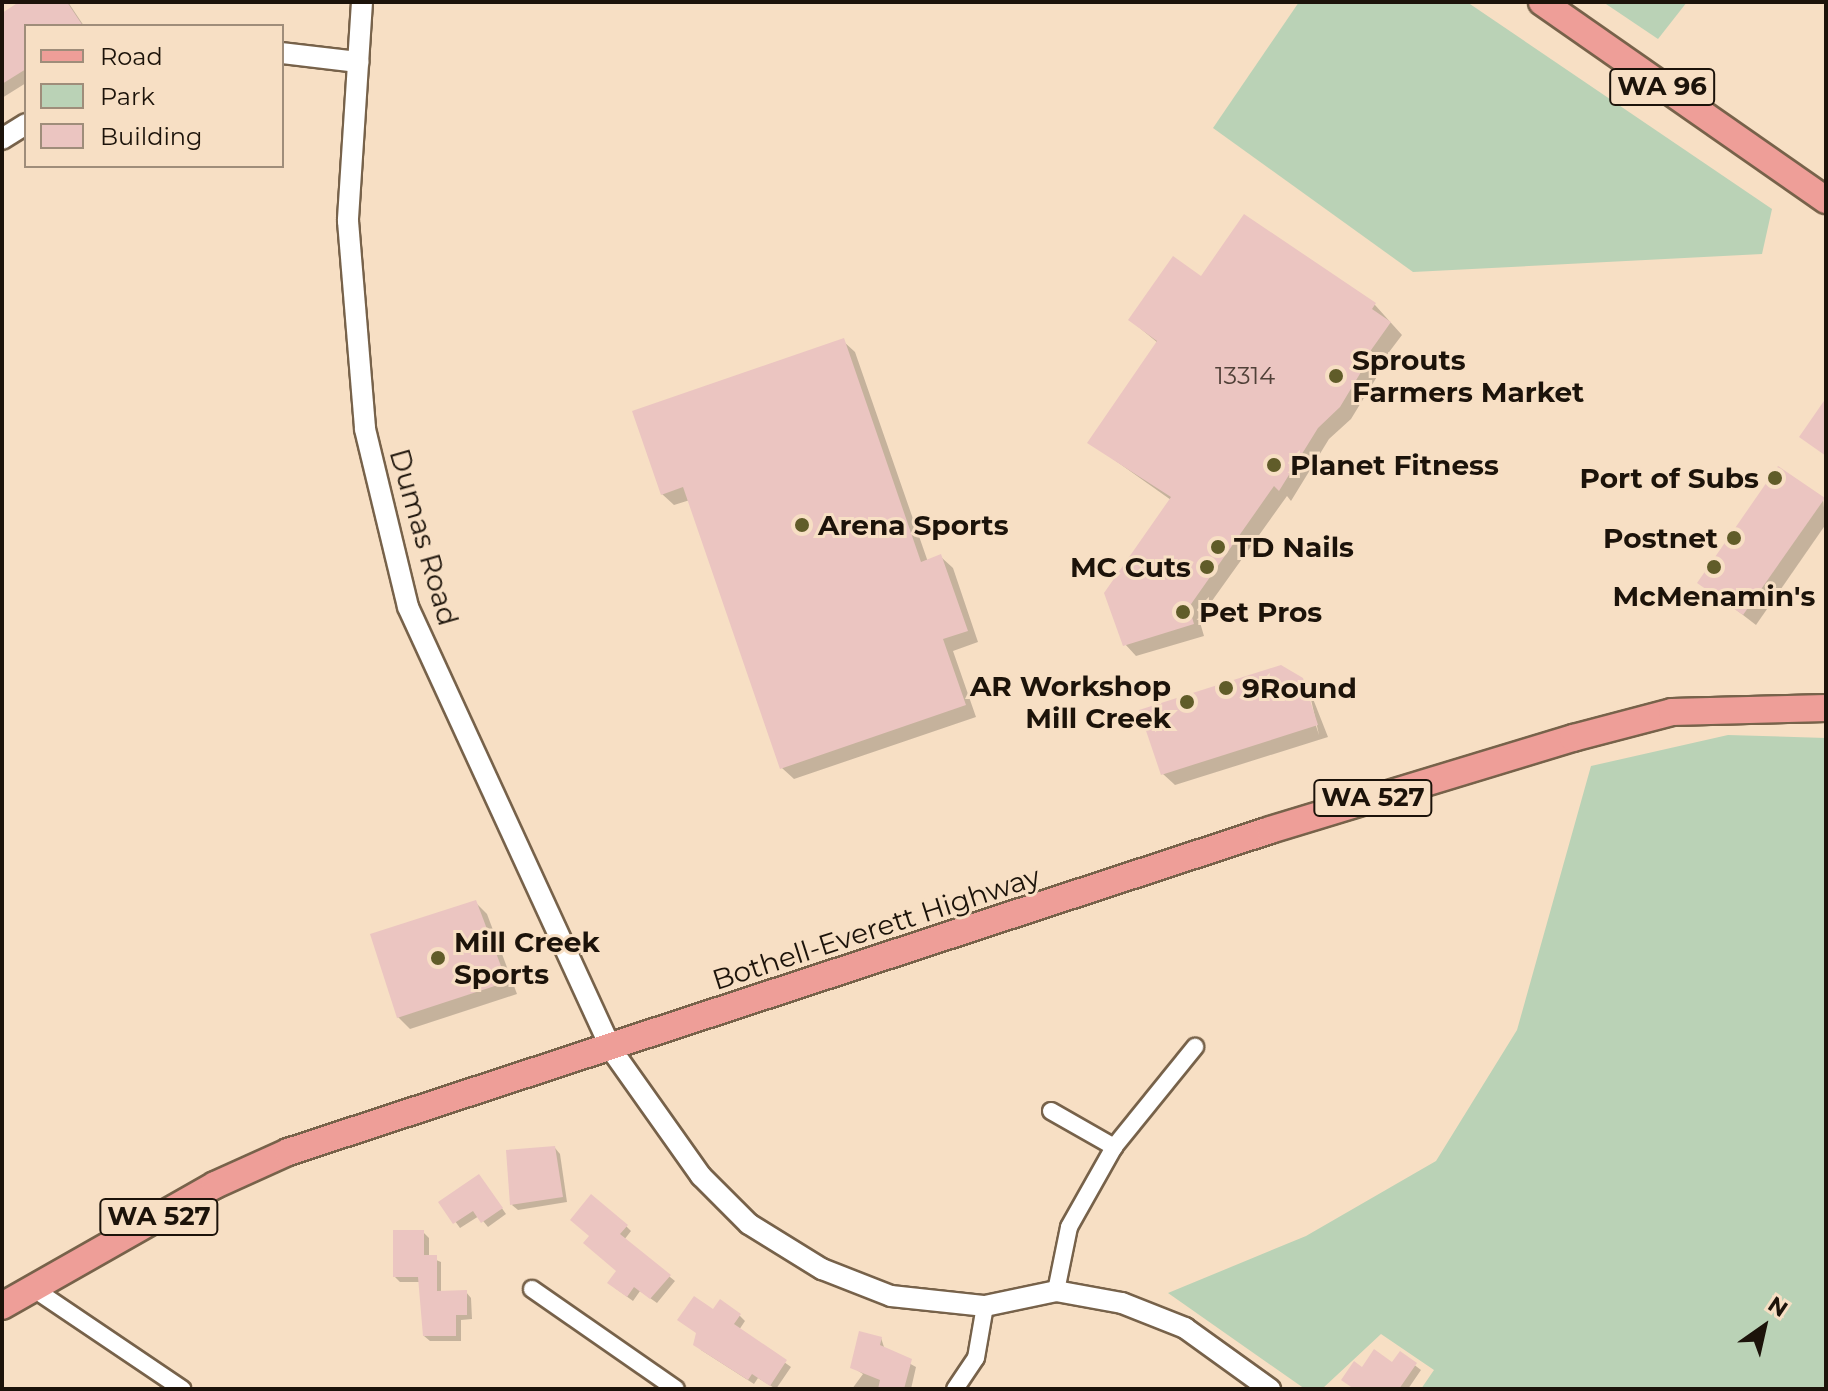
<!DOCTYPE html>
<html>
<head>
<meta charset="utf-8">
<style>
	body { margin:0 }
	#map { position:relative; width:1828px; height:1391px; overflow:hidden; background:#f7dfc4; font-family:Montserrat,sans-serif }
	div>[style] { position:absolute }
	.green>* { inset:0; background:#bad2b6 }
	.shadow>* { inset:0; background:#0003 }
	.building>* { inset:0; background:#ebc5c1 }
	.roads { filter:drop-shadow(2px 0 #77624a) drop-shadow(-2px 0 #77624a) drop-shadow(0 2px #77624a) drop-shadow(0 -2px #77624a) }
	.minor>* { height:16px; margin:-8px; padding:0 8px; transform-origin:8px; border-radius:8px; background:#fff }
	.tertiary>* { height:20px; margin:-10px; padding:0 10px; transform-origin:10px; border-radius:10px; background:#fff }
	.primary>* { height:26px; margin:-13px; padding:0 13px; transform-origin:13px; border-radius:13px; background:#ee9e98 }
	.dots>* { width:22px; height:22px; translate:-50% -50%; box-sizing:border-box; border:4px solid #f7dfc4; border-radius:50% }
	span { translate:-50% -50%; white-space:nowrap; text-align:center; line-height:1.15; -webkit-text-stroke:6px #f7dfc4; paint-order:stroke }
	.number-label { font-size:24px; color:#504038 }
	.number-label span { -webkit-text-stroke-width:0 }
	.shield-label span { padding:2px 6px; background:#f7dfc4; border:2px solid; border-radius:6px; -webkit-text-stroke-width:0 }
	.shield-label { font-size:26px; color:#1c130a; font-weight:700 }
	.poi-label { font-size:28px; color:#1c130a; font-weight:700 }
	.left { translate:0 -50%; text-align:left }
	.right { translate:-100% -50%; text-align:right }
	.street-label { font-size:28px; color:#1c130a }
	.frame { position:absolute; inset:0; border:4px solid #1c130a; pointer-events:none }
	.legend { position:absolute; left:24px; top:24px; width:260px; height:144px; box-sizing:border-box; background:#f7dfc4; border:2px solid #9f8d7a; margin:0; padding:10px 14px; list-style:none; font-size:24px; color:#1c130a }
	.legend li { display:flex; align-items:center; gap:16px; height:40px }
	.legend b { width:40px; border:2px solid #9f8d7a }
	.north { position:absolute; left:1724px; top:1287px; width:80px; height:80px; -webkit-text-stroke:6px #f7dfc4; paint-order:stroke; rotate:34deg; font-size:22px; font-weight:700; line-height:32px; text-align:center; color:#1c130a }
	.north::after { content:''; display:block; margin:auto; width:28px; height:36px; background:#1c130a; clip-path:polygon(50% 0,100% 100%,50% 72%,0 100%) }
</style>
</head>
<body>
<div id="map">
	<div class="green">
		<div style="clip-path:polygon(1299px 2px,1467px 2px,1772px 209px,1762px 254px,1413px 272px,1213px 128px)"></div>
		<div style="clip-path:polygon(1603px 2px,1687px 2px,1658px 39px)"></div>
		<div style="clip-path:polygon(1728px 735px,1826px 738px,1826px 1389px,1421px 1389px,1434px 1370px,1381px 1334px,1322px 1389px,1305px 1389px,1168px 1293px,1306px 1236px,1436px 1161px,1517px 1030px,1591px 766px)"></div>
	</div>
	<div class="shadow">
		<div style="clip-path:polygon(22px 2px,68px 2px,84px 26px,26px 26px,26px 83px,2px 98px,2px 15px)"></div>
		<div style="clip-path:polygon(1244px 217px,1375px 305px,1402px 335px,1374px 372px,1378px 375px,1351px 419px,1329px 439px,1291px 501px,1287px 496px,1199px 619px,1204px 636px,1136px 656px,1125px 644px,1171px 500px,1089px 442px,1158px 343px,1130px 320px,1202px 279px)"></div>
		<div style="clip-path:polygon(843px 341px,855px 352px,928px 562px,941px 557px,953px 568px,978px 642px,953px 651px,976px 717px,794px 779px,782px 768px,690px 500px,674px 505px,662px 494px)"></div>
		<div style="clip-path:polygon(1823px 499px,1826px 524px,1756px 625px,1700px 582px)"></div>
		<div style="clip-path:polygon(1302px 683px,1319px 735px,1308px 686px,1328px 737px,1175px 785px,1163px 774px)"></div>
		<div style="clip-path:polygon(475px 902px,487px 914px,517px 994px,410px 1029px,398px 1017px)"></div>
		<div style="clip-path:polygon(555px 1148px,560px 1154px,567px 1202px,518px 1210px,512px 1205px)"></div>
		<div style="clip-path:polygon(479px 1176px,506px 1214px,488px 1227px,479px 1216px,460px 1228px,441px 1202px)"></div>
		<div style="clip-path:polygon(626px 1226px,631px 1231px,624px 1240px,675px 1281px,657px 1303px,640px 1291px,633px 1301px,615px 1288px,618px 1271px,591px 1248px)"></div>
		<div style="clip-path:polygon(423px 1232px,429px 1238px,429px 1257px,441px 1262px,441px 1292px,466px 1292px,471px 1298px,472px 1319px,461px 1320px,461px 1341px,430px 1341px,424px 1336px,420px 1282px,400px 1282px,395px 1277px)"></div>
		<div style="clip-path:polygon(713px 1312px,740px 1316px,745px 1321px,739px 1330px,791px 1367px,776px 1389px,758px 1378px,754px 1384px,701px 1350px)"></div>
		<div style="clip-path:polygon(881px 1338px,885px 1350px,916px 1367px,911px 1389px,852px 1389px,863px 1374px,852px 1367px)"></div>
		<div style="clip-path:polygon(1400px 1354px,1421px 1370px,1408px 1389px,1355px 1389px,1362px 1369px,1393px 1364px)"></div>
	</div>
	<div class="building">
		<div style="clip-path:polygon(19px 2px,67px 2px,83px 26px,26px 26px,26px 69px,2px 84px,2px 13px)"></div>
		<div style="clip-path:polygon(1244px 214px,1376px 303px,1372px 309px,1391px 322px,1364px 360px,1367px 362px,1340px 407px,1318px 428px,1279px 491px,1274px 486px,1189px 607px,1194px 624px,1123px 646px,1104px 593px,1171px 497px,1087px 443px,1157px 341px,1128px 320px,1173px 256px,1201px 276px)"></div>
		<div style="clip-path:polygon(844px 338px,921px 562px,941px 554px,968px 631px,943px 639px,966px 705px,780px 769px,683px 487px,661px 495px,632px 411px)"></div>
		<div style="clip-path:polygon(1826px 398px,1826px 456px,1799px 437px)"></div>
		<div style="clip-path:polygon(1778px 466px,1825px 498px,1743px 615px,1697px 583px)"></div>
		<div style="clip-path:polygon(1281px 665px,1303px 678px,1318px 725px,1161px 775px,1139px 710px)"></div>
		<div style="clip-path:polygon(476px 900px,507px 982px,397px 1018px,370px 934px)"></div>
		<div style="clip-path:polygon(555px 1146px,563px 1197px,510px 1205px,506px 1150px)"></div>
		<div style="clip-path:polygon(479px 1174px,503px 1208px,481px 1223px,473px 1211px,453px 1224px,438px 1202px)"></div>
		<div style="clip-path:polygon(591px 1194px,628px 1225px,620px 1234px,671px 1275px,650px 1299px,634px 1287px,627px 1297px,607px 1283px,616px 1271px,583px 1243px,589px 1236px,570px 1220px)"></div>
		<div style="clip-path:polygon(393px 1230px,424px 1230px,424px 1255px,437px 1255px,437px 1291px,467px 1290px,467px 1315px,456px 1315px,456px 1336px,423px 1336px,418px 1277px,393px 1277px)"></div>
		<div style="clip-path:polygon(694px 1296px,713px 1309px,720px 1299px,741px 1314px,734px 1324px,787px 1360px,770px 1386px,752px 1374px,748px 1380px,693px 1345px,696px 1333px,677px 1320px)"></div>
		<div style="clip-path:polygon(859px 1331px,882px 1337px,880px 1345px,912px 1359px,904px 1389px,878px 1389px,880px 1380px,850px 1368px)"></div>
		<div style="clip-path:polygon(1374px 1349px,1392px 1362px,1400px 1351px,1417px 1363px,1399px 1389px,1354px 1389px,1341px 1380px,1354px 1361px,1362px 1367px)"></div>
	</div>
	<div class="roads">
		<div class="minor">
			<div style="left:1051px;top:1111px;width:73px;rotate:29.7deg"></div>
			<div style="left:34px;top:1289px;width:179px;rotate:34deg"></div>
			<div style="left:532px;top:1289px;width:175px;rotate:34.8deg"></div>
			<div style="left:1056px;top:1291px;width:65px;rotate:-78.5deg"></div>
			<div style="left:1069px;top:1227px;width:92px;rotate:-60.6deg"></div>
			<div style="left:1114px;top:1147px;width:129px;rotate:-51deg"></div>
			<div style="left:955px;top:1389px;width:37px;rotate:-56deg"></div>
			<div style="left:976px;top:1358px;width:53px;rotate:-80.2deg"></div>
		</div>
		<div class="tertiary">
			<div style="left:362px;top:2px;width:219px;rotate:93.7deg"></div>
			<div style="left:348px;top:221px;width:209px;rotate:85.3deg"></div>
			<div style="left:365px;top:429px;width:183px;rotate:76.4deg"></div>
			<div style="left:408px;top:607px;width:486px;rotate:65.3deg"></div>
			<div style="left:611px;top:1049px;width:156px;rotate:54.7deg"></div>
			<div style="left:701px;top:1176px;width:68px;rotate:45deg"></div>
			<div style="left:749px;top:1224px;width:86px;rotate:31.7deg"></div>
			<div style="left:822px;top:1269px;width:74px;rotate:21.4deg"></div>
			<div style="left:891px;top:1296px;width:95px;rotate:6.1deg"></div>
			<div style="left:985px;top:1306px;width:73px;rotate:-11.9deg"></div>
			<div style="left:1056px;top:1291px;width:67px;rotate:10.3deg"></div>
			<div style="left:1122px;top:1303px;width:68px;rotate:21.6deg"></div>
			<div style="left:1185px;top:1328px;width:105px;rotate:35.7deg"></div>
			<div style="left:282px;top:53px;width:77px;rotate:6.8deg"></div>
			<div style="left:2px;top:139px;width:28px;rotate:-32deg"></div>
		</div>
		<div class="primary">
			<div style="left:1542px;top:2px;width:346px;rotate:34.9deg"></div>
			<div style="left:2px;top:1306px;width:245px;rotate:-29.6deg"></div>
			<div style="left:215px;top:1185px;width:80px;rotate:-24.3deg"></div>
			<div style="left:288px;top:1152px;width:1033px;rotate:-18.15deg"></div>
			<div style="left:1270px;top:830px;width:317px;rotate:-16.9deg"></div>
			<div style="left:1573px;top:738px;width:102px;rotate:-14.7deg"></div>
			<div style="left:1672px;top:712px;width:154px;rotate:-1.5deg"></div>
		</div>
	</div>
	<div class="dots">
		<div style="left:1336px;top:376px;background:#605c29"></div>
		<div style="left:1274px;top:465px;background:#605c29"></div>
		<div style="left:1775px;top:478px;background:#605c29"></div>
		<div style="left:802px;top:525px;background:#605c29"></div>
		<div style="left:1734px;top:538px;background:#605c29"></div>
		<div style="left:1218px;top:547px;background:#605c29"></div>
		<div style="left:1207px;top:567px;background:#605c29"></div>
		<div style="left:1714px;top:567px;background:#605c29"></div>
		<div style="left:1183px;top:612px;background:#605c29"></div>
		<div style="left:1226px;top:688px;background:#605c29"></div>
		<div style="left:1187px;top:702px;background:#605c29"></div>
		<div style="left:438px;top:958px;background:#605c29"></div>
	</div>
	<div class="number-label">
		<span style="left:1245px;top:376px">13314</span>
	</div>
	<div class="shield-label">
		<span style="left:1662px;top:87px">WA 96</span>
		<span style="left:1373px;top:798px">WA 527</span>
		<span style="left:159px;top:1217px">WA 527</span>
	</div>
	<div class="poi-label">
		<span class="left" style="left:1352px;top:376px">Sprouts<br>Farmers Market</span>
		<span class="left" style="left:1290px;top:465px">Planet Fitness</span>
		<span class="right" style="left:1759px;top:478px">Port of Subs</span>
		<span class="left" style="left:818px;top:525px">Arena Sports</span>
		<span class="right" style="left:1718px;top:538px">Postnet</span>
		<span class="left" style="left:1234px;top:547px">TD Nails</span>
		<span class="right" style="left:1191px;top:567px">MC Cuts</span>
		<span style="left:1714px;top:596px">McMenamin's</span>
		<span class="left" style="left:1199px;top:612px">Pet Pros</span>
		<span class="right" style="left:1171px;top:702px">AR Workshop<br>Mill Creek</span>
		<span class="left" style="left:1242px;top:688px">9Round</span>
		<span class="left" style="left:454px;top:958px">Mill Creek<br>Sports</span>
	</div>
	<div class="street-label">
		<span style="left:424px;top:537px;rotate:74deg">Dumas Road</span>
		<span style="left:876px;top:928px;rotate:-18deg">Bothell-Everett Highway</span>
	</div>
	<div class="frame"></div>
	<ul class="legend">
	<li><b style="height:10px;background:#ee9e98"></b>Road</li>
	<li><b style="height:22px;background:#bad2b6"></b>Park</li>
	<li><b style="height:22px;background:#ebc5c1"></b>Building</li>
	</ul>
	<div class="north">N</div>
</div>
</body>
</html>
